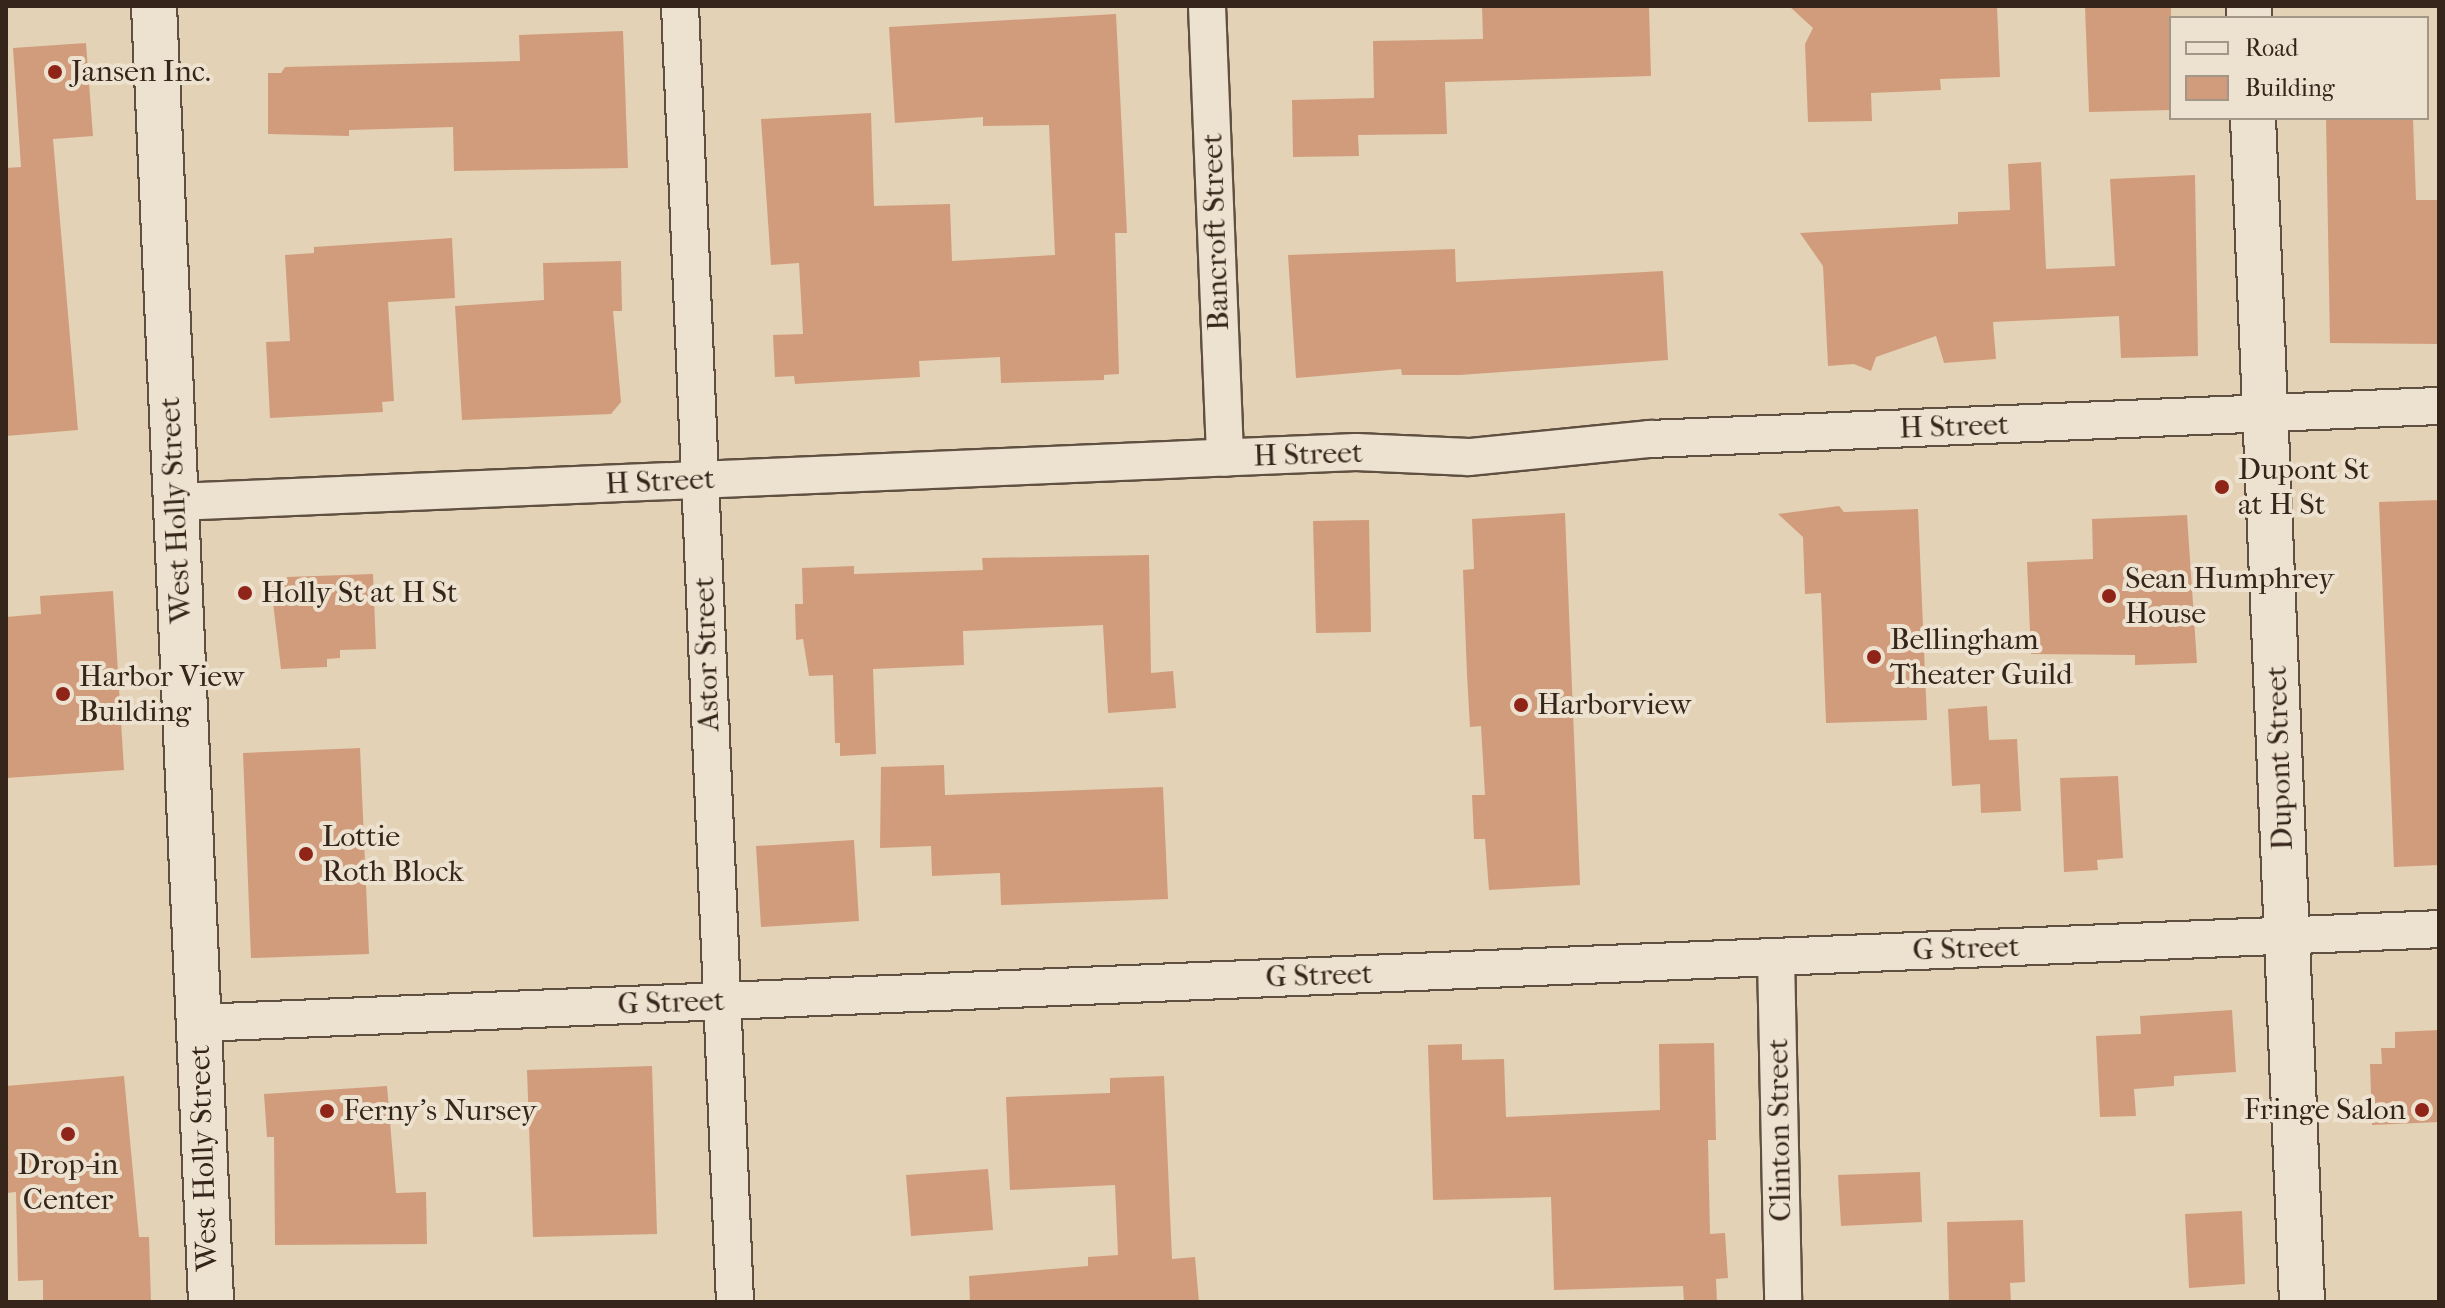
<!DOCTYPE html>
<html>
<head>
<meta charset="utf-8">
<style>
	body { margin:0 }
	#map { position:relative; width:2445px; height:1308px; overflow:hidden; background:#e3d2b5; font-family:"IM FELL French Canon",serif }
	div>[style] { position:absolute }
	.building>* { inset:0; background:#d19c7c }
	.roads { filter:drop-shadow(2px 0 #605041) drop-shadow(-2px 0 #605041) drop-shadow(0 2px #605041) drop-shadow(0 -2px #605041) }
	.street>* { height:36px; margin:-18px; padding:0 18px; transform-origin:18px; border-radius:18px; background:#ede2cf }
	.secondary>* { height:44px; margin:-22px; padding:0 22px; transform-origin:22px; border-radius:22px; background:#ede2cf }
	.dots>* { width:22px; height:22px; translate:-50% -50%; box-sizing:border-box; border:4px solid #ede2cf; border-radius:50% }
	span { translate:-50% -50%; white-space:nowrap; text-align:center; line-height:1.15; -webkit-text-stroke:8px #ede2cf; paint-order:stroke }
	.poi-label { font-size:30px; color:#35251a }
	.left { translate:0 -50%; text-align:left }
	.right { translate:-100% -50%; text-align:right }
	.street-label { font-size:30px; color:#35251a }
	.frame { position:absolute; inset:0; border:8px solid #35251a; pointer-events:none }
	.legend { position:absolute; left:2169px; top:16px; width:260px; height:104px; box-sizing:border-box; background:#ede2cf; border:2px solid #a39687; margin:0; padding:10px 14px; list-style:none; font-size:24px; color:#35251a }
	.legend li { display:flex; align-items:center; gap:16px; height:40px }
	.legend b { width:40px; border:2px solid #a39687 }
</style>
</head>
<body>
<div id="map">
	<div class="building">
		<div style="clip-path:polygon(1482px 6px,1649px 6px,1651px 76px,1445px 82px,1447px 134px,1358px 135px,1359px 156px,1293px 157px,1292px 100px,1374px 98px,1373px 41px,1483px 39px)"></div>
		<div style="clip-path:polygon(1789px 6px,1997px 6px,2000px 77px,1940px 79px,1941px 90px,1871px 93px,1872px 121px,1808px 122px,1805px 44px,1813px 28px)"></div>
		<div style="clip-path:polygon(2085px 6px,2171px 6px,2171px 110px,2089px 112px)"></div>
		<div style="clip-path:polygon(1116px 14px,1127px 233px,1115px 233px,1119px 374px,1104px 375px,1104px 380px,1001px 383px,1000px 357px,919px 361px,920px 377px,795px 384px,794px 376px,775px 377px,773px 335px,803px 334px,799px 263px,771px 265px,761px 119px,871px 113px,874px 206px,950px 204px,952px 261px,1055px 255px,1049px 125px,983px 126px,983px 117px,895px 123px,889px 27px)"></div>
		<div style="clip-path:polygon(623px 31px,628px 168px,454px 171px,453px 127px,349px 130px,349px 136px,268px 134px,268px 73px,281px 73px,285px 67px,520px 61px,519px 35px)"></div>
		<div style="clip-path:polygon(86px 43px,93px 136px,53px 139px,78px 430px,6px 436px,6px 168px,21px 167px,13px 48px)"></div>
		<div style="clip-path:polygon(2326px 118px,2413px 118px,2416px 200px,2439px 200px,2439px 344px,2330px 343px)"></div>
		<div style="clip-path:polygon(2041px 162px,2046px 269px,2115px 266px,2110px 179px,2195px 175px,2198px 356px,2121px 358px,2119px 316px,1993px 322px,1996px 359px,1944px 363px,1936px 336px,1876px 357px,1871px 371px,1854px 364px,1828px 366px,1823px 266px,1800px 233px,1958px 224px,1958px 212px,2010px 210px,2008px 164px)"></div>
		<div style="clip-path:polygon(452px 238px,455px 298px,388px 302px,394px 401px,382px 402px,383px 412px,270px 418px,266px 342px,290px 341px,285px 255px,314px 253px,314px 247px)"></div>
		<div style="clip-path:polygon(1455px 249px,1456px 282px,1663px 271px,1668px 360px,1460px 375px,1402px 375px,1401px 369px,1296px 378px,1288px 255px)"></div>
		<div style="clip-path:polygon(621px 261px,622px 311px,613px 311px,621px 402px,611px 414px,462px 420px,455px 306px,544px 300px,543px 263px)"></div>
		<div style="clip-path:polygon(2439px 500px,2439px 865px,2394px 867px,2379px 502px)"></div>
		<div style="clip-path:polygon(1839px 506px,1844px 512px,1918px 509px,1927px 720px,1826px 723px,1821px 593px,1805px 594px,1803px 537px,1778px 514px)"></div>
		<div style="clip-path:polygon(1565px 513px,1580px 885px,1489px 890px,1485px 839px,1474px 839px,1472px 795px,1485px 795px,1481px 726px,1470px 727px,1467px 675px,1463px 570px,1474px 569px,1472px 519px)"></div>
		<div style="clip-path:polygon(2187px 515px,2197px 663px,2135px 665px,2135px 655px,2031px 654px,2027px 562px,2093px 559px,2092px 519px)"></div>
		<div style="clip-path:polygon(1369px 520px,1371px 632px,1316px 633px,1313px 521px)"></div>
		<div style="clip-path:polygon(1149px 555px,1151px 673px,1173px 671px,1176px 708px,1108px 713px,1103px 625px,963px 631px,964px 665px,873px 669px,876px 754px,840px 756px,840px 743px,835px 743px,833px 675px,809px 676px,803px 639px,796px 640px,795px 604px,803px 604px,802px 568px,854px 566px,854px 574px,983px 570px,982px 558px)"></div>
		<div style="clip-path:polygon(373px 574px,376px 649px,340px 650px,340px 658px,327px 659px,327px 667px,281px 669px,271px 586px,287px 585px,287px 577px)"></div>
		<div style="clip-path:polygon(113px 591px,124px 770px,6px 778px,6px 617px,41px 614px,40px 596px)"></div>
		<div style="clip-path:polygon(1987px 706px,1989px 740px,2017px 739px,2021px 811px,1981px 813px,1980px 784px,1952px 786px,1948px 709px)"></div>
		<div style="clip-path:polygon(360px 748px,369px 954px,251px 958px,243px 753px)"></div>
		<div style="clip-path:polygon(944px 765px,945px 795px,1163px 787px,1168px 899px,1001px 905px,1000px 873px,932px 876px,931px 846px,880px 848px,881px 767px)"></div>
		<div style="clip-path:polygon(2118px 776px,2123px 858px,2097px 860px,2098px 870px,2064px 872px,2060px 778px)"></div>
		<div style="clip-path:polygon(854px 840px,859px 921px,761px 927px,756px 846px)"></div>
		<div style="clip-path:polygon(2232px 1010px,2236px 1072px,2174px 1076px,2174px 1086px,2134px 1089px,2136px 1116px,2100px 1117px,2096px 1036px,2141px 1034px,2140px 1016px)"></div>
		<div style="clip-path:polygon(2439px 1030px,2439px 1122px,2372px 1125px,2370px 1064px,2382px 1064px,2381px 1048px,2395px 1048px,2395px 1032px)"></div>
		<div style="clip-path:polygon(1714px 1043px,1716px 1140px,1708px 1140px,1710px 1234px,1725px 1233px,1728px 1278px,1716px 1279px,1717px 1302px,1684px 1302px,1683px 1286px,1554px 1290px,1551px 1197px,1433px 1200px,1428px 1045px,1462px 1044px,1462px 1060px,1504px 1059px,1506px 1117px,1660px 1110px,1659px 1044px)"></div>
		<div style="clip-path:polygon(652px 1066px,657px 1234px,533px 1237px,527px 1070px)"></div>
		<div style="clip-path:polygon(124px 1076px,139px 1237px,149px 1237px,151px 1302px,43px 1302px,43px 1280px,18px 1281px,16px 1192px,6px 1193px,6px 1086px)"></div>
		<div style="clip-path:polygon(1164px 1076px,1172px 1259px,1195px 1257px,1199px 1302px,970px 1302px,969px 1276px,1088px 1266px,1088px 1257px,1118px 1255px,1115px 1185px,1010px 1190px,1006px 1097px,1110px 1093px,1110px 1078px)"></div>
		<div style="clip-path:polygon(387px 1086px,396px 1193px,426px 1192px,427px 1244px,275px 1245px,274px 1137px,267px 1137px,264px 1094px)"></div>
		<div style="clip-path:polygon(988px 1169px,993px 1230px,911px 1236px,906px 1175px)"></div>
		<div style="clip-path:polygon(1920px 1172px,1922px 1222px,1841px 1226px,1838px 1175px)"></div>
		<div style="clip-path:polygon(2242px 1211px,2245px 1284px,2189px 1288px,2185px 1214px)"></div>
		<div style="clip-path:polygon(2023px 1220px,2025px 1282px,2010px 1283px,2011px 1302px,1949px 1302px,1947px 1222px)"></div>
	</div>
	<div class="roads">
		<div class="street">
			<div style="left:680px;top:6px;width:1297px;rotate:87.57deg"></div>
			<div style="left:1207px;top:6px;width:452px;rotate:87.7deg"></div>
			<div style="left:176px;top:502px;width:1181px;rotate:-2.43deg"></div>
			<div style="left:1356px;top:452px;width:113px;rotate:2.5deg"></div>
			<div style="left:1469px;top:457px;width:182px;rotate:-5.7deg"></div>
			<div style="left:1650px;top:439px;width:790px;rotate:-2.4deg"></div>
			<div style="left:1776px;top:957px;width:345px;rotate:88.8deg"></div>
			<div style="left:199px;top:1023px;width:2242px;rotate:-2.4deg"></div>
		</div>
		<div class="secondary">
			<div style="left:154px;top:6px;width:1297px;rotate:87.48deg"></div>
			<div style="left:2249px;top:6px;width:12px;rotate:90deg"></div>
			<div style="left:2253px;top:118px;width:1185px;rotate:87.63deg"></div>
		</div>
	</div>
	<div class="dots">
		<div style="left:55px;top:72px;background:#8f2418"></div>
		<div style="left:2222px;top:487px;background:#8f2418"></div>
		<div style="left:245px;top:593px;background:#8f2418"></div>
		<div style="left:2109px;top:596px;background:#8f2418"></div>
		<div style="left:1874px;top:657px;background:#8f2418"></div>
		<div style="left:63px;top:694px;background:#8f2418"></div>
		<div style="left:1521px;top:705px;background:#8f2418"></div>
		<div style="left:306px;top:854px;background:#8f2418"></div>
		<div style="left:2422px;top:1110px;background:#8f2418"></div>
		<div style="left:327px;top:1111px;background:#8f2418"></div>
		<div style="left:68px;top:1134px;background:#8f2418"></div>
	</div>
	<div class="poi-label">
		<span class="left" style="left:71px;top:72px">Jansen Inc.</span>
		<span class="left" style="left:2238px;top:487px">Dupont St<br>at H St</span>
		<span class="left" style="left:2125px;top:596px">Sean Humphrey<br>House</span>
		<span class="left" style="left:261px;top:593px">Holly St at H St</span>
		<span class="left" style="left:1890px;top:657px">Bellingham<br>Theater Guild</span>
		<span class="left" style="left:79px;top:694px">Harbor View<br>Building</span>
		<span class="left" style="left:1537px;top:705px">Harborview</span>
		<span class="left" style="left:322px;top:854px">Lottie<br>Roth Block</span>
		<span class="right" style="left:2406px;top:1110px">Fringe Salon</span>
		<span class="left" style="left:343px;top:1111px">Ferny's Nursey</span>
		<span style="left:68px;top:1182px">Drop-in<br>Center</span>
	</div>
	<div class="street-label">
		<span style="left:1216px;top:232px;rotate:-92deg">Bancroft Street</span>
		<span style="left:1954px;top:427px;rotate:-2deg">H Street</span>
		<span style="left:1308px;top:455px;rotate:-2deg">H Street</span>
		<span style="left:660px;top:482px;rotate:-3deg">H Street</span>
		<span style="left:176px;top:510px;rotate:-93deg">West Holly Street</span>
		<span style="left:707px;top:654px;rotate:-92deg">Astor Street</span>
		<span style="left:2280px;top:758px;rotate:-92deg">Dupont Street</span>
		<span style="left:1966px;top:949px;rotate:-2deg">G Street</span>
		<span style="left:1319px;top:976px;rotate:-2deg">G Street</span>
		<span style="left:671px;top:1003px;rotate:-2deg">G Street</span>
		<span style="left:1780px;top:1130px;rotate:-91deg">Clinton Street</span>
		<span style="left:204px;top:1158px;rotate:-92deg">West Holly Street</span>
	</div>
	<div class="frame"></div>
	<ul class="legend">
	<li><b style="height:10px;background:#ede2cf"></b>Road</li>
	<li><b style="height:22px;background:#d19c7c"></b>Building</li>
	</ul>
</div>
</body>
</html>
